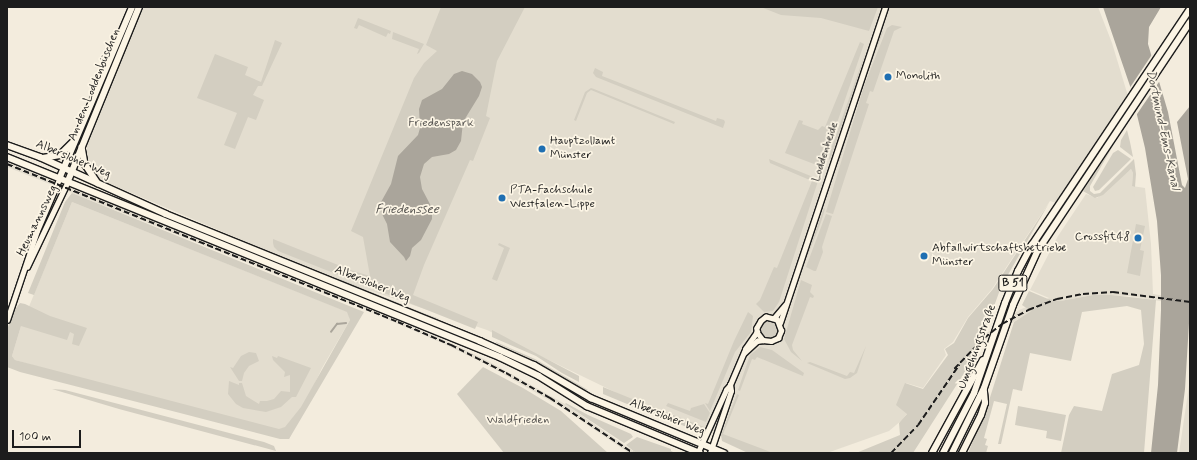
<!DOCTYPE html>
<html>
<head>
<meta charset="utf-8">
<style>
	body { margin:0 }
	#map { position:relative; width:1197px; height:460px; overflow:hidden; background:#f3ecdd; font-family:Mynerve,sans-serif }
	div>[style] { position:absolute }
	.built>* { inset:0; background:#e3ddcf }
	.green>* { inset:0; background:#d3cec1 }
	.round { border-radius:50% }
	.water>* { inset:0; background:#aaa59b }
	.pier>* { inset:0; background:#f3ecdd }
	.stream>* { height:1.5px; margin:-0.75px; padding:0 0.75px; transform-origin:0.75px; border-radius:0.75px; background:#aaa59b }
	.roads { filter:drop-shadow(1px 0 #1c1c1c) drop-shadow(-1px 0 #1c1c1c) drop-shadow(0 1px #1c1c1c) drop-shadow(0 -1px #1c1c1c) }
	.minor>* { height:4.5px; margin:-2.25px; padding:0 2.25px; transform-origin:2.25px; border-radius:2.25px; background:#fcf5e5 }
	.major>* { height:5.5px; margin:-2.75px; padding:0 2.75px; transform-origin:2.75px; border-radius:2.75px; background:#fcf5e5 }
	.highway>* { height:6px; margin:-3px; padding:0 3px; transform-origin:3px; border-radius:3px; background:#fcf5e5 }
	.rail>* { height:1.5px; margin-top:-0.75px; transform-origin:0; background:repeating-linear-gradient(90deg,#1c1c1c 0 6px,transparent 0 9px) }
	.dots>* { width:11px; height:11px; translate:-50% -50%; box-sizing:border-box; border:2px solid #fcf5e5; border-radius:50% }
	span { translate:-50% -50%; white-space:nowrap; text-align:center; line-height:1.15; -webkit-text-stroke:3.5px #fcf5e5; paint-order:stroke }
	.shield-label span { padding:1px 3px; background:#fcf5e5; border:1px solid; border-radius:3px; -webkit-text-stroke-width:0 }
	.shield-label { font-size:11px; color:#1c1c1c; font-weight:700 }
	.poi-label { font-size:12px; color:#1c1c1c }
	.left { translate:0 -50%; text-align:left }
	.right { translate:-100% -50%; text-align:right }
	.street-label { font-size:12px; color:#1c1c1c }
	.park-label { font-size:12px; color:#53514e }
	.water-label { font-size:13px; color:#55534f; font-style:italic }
	.frame { position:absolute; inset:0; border:8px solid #1c1c1c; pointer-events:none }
	.scale { position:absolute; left:12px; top:430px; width:69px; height:18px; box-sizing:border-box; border:2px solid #1c1c1c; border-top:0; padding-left:5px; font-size:12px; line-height:14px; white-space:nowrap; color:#1c1c1c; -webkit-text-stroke:3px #fcf5e5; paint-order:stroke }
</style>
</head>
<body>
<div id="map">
	<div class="built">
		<div style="clip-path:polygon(142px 7px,1098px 7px,1112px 43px,1128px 96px,1056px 203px,1050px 201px,992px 289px,968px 317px,953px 342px,944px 349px,946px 355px,923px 388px,906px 383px,899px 402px,908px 412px,902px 420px,889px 431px,827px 453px,772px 453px,654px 411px,487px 330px,324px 275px,101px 180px,87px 159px,87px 140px)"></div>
		<div style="clip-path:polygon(7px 162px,442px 339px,486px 360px,565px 404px,636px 453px,629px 453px,561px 407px,484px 363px,440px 342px,364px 309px,7px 167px)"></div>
		<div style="clip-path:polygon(1131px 169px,1133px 173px,1132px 186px,1145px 188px,1151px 244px,1153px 294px,1190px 300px,1190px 306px,1130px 296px,1093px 295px,1060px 301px,1031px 311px,984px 341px,887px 453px,981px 337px,1019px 310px,1049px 298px,1030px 290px,1058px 236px,1086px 194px,1097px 198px)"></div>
		<div style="clip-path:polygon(72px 202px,348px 312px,350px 320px,322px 368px,289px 439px,15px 360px,12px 356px,21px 326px)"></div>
		<div style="clip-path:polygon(1190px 379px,1190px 453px,1179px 453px)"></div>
	</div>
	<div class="green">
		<div style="clip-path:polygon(441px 7px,525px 7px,497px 61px,486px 116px,490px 118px,473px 161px,470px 160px,424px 265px,413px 295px,478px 322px,475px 329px,278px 251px,274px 247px,273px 243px,273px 239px,353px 271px,370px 276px,363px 237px,351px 231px,414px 78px,424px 63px,437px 51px,426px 45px)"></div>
		<div style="clip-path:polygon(761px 7px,878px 7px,869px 31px,821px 18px,781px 15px)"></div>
		<div style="clip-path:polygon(358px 18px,391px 31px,390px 34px,388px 33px,386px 37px,359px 25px,357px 29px,354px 28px)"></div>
		<div style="clip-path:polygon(892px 25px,902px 27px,894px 31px,873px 92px,870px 91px,866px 103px,869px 104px,833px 214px,826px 212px,864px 86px,887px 28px)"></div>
		<div style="clip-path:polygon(882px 31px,883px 32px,867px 74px,839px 162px,837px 162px,855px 105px)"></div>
		<div style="clip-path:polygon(393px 32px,424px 44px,419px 53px,417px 54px,419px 49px,392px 39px)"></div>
		<div style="clip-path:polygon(275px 40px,282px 43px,262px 86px,258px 86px,253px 95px,264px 100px,256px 120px,248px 117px,235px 149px,224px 145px,237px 113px,197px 98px,215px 54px,248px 67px,245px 75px,261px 82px)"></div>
		<div style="clip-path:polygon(860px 42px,864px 44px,822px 167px,785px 153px,799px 120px,803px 121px,802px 124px,818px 130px,822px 126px,825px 127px)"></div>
		<div style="clip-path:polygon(866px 51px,856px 84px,830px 160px,829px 159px,831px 149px)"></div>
		<div style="clip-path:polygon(595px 68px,603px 72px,602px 76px,615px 81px,716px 121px,717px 118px,724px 120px,725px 122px,723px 128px,596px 77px,593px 73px)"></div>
		<div style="clip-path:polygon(591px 88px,594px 89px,675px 122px,674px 124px,591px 90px,587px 93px,576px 121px,574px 120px,585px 92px)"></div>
		<div style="clip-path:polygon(1127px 130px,1130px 142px,1133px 157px,1120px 147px,1121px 140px)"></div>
		<div style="clip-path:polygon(1114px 144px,1090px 186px,1090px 191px,1094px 194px,1100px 193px,1134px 159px,1136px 174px,1135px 187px,1132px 186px,1133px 173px,1131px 169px,1103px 195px,1095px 198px,1083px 191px)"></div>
		<div style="clip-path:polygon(1118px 150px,1131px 159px,1099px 190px,1095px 191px,1093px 187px,1113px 153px)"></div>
		<div style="clip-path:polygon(769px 159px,818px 179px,818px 181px,779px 302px,773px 311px,764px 312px,756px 304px,760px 300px,774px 267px,777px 268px,812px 181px,770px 163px)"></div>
		<div style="clip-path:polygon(72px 193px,364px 312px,289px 439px,280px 439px,180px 413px,20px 372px,7px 367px,7px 330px,13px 312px,20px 303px,25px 304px,50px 316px,87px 328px,79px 346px,72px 344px,74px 334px,70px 332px,67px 340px,21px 326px,12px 356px,15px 360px,279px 429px,285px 427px,301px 407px,350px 320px,347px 312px,72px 202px,34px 295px,28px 293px,65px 202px)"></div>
		<div style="clip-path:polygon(105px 200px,347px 298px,347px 299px,104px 202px)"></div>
		<div style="clip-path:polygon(1049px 203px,1001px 287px,977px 353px,913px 453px,856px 453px,900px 435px,899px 423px,907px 414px,896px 405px,905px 383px,923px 389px,948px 355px,945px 349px,954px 343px,968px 318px,993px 289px)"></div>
		<div style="clip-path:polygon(824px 208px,825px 209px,821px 222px,807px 257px,789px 308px,787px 309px)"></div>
		<div style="clip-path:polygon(826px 214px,832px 216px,822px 247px,823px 252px,816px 271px,814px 271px,806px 267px)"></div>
		<div style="clip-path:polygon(1136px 224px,1145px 226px,1140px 250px,1144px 251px,1140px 276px,1127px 273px)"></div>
		<div style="clip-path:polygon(499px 243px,510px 248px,497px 281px,492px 279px,504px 248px,498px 245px)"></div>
		<div style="clip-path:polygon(335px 277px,426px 314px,440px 319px,424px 316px,351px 286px)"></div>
		<div style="clip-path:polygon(801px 280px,812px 285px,810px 292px,814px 296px,813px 298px,810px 297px,792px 345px,793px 350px,802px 361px,791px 352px,784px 339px)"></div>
		<div style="clip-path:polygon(1029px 291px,1048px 299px,1060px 301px,1093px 295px,1111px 295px,1156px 300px,1144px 453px,1061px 453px,1069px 415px,1074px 406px,1102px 411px,1112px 374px,1139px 365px,1144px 344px,1141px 310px,1127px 306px,1082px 312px,1071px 361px,1030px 353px,1022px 391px,1013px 389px,1001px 444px,998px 444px,1007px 404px,994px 401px,984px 438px,987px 439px,985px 445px,988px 446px,986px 453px,968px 453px,986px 410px,1014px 322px,1031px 311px,1022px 305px)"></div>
		<div style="clip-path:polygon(748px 312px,753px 316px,751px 332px,735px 352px,710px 411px,705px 403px,708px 404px,734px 341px)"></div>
		<div class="round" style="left:760px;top:320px;width:18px;height:18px"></div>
		<div style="clip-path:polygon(492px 330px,579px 376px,579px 382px,562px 373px,536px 356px,492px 337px)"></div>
		<div style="clip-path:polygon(496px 342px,535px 359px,588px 390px,584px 390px,578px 388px,533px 360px,496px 343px)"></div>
		<div style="clip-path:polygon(866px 346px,857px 373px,850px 378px,845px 379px,807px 363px,810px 362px,847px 376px,850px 372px,854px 373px)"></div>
		<div style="clip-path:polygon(760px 347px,772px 350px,804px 373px,803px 376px,757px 357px,755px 360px,752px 359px,740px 391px,738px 390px,750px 355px)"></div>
		<div style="clip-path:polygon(249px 352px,256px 353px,259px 361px,249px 366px,244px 373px,242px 381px,239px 381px,230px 367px,233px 368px,241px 356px)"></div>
		<div style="clip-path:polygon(272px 356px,277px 358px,278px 356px,311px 368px,296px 397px,292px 397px,281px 407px,266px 412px,243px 408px,236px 404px,228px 394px,229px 381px,239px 385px,239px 383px,242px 383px,246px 396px,259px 404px,260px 401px,267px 401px,274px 399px,281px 391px,290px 392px,290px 375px,284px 377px,285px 372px,273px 360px)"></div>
		<div style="clip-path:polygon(483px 367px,523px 388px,561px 411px,608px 453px,504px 453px,457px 394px)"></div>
		<div style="clip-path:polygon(603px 387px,647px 405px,645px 410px,644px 411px,603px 394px)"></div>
		<div style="clip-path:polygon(52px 389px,65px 390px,264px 442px,274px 446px,276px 451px,119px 409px)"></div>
		<div style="clip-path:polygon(737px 394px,739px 395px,723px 434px,773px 453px,748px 453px,722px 441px,721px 435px)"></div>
		<div style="clip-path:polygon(566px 403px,588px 415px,631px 434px,633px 437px,624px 443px,565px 404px)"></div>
		<div style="clip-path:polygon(668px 403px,690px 411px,691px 408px,704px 404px,710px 413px,706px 422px,666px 406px)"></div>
		<div style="clip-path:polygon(1018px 406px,1066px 415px,1061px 441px,1046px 438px,1047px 431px,1015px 425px)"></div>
		<div style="clip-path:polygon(605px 407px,691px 442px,691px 444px,619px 415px,603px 411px)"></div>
		<div style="clip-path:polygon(653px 407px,704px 427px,700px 433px,666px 418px,651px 413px)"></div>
		<div style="clip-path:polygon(637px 437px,671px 449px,671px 451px,675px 453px,636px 453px,626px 445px)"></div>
	</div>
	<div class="water">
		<div style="clip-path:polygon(1103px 7px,1161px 7px,1149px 27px,1148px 44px,1168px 112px,1182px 185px,1185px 188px,1188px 179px,1177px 122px,1190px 106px,1190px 307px,1185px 389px,1177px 453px,1151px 453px,1158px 385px,1161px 310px,1161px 275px,1157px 221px,1145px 148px,1130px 86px)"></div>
		<div style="clip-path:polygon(462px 71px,472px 74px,480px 82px,482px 87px,479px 96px,463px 122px,461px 141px,456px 150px,449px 154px,432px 157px,424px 164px,420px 177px,422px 189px,432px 208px,432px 219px,421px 240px,412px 248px,410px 256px,406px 261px,404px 257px,390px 242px,387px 224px,381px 212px,381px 202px,391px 184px,398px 156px,418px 135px,420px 128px,419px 109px,422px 100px,442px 89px,454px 74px)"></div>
	</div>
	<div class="pier">
		<div style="clip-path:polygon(1153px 53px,1161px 79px,1135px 117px,1129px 89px)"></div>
	</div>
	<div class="stream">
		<div style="left:331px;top:332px;width:10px;rotate:-53deg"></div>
		<div style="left:337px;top:324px;width:9px;rotate:-6deg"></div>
	</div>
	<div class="roads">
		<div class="minor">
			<div style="left:27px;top:267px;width:95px;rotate:-64.5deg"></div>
			<div style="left:774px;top:318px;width:17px;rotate:-50deg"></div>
			<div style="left:7px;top:320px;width:94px;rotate:-71.4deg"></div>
			<div style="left:37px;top:231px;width:59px;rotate:-66.9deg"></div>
			<div style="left:780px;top:323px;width:333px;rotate:-71.6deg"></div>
			<div style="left:744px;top:353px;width:18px;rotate:-43deg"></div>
			<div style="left:757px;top:341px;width:6px;rotate:-9deg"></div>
			<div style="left:763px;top:340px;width:8px;rotate:7deg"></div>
			<div style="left:771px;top:341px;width:8px;rotate:-23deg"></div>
			<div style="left:778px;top:338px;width:8px;rotate:-67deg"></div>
			<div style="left:781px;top:331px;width:12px;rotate:-110deg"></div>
			<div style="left:777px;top:320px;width:11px;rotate:-165deg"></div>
			<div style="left:766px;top:317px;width:6px;rotate:141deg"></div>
			<div style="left:761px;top:321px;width:8px;rotate:120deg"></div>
			<div style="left:757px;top:328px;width:4px;rotate:90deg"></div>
			<div style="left:757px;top:332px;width:10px;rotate:53deg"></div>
			<div style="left:698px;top:452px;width:68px;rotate:-65.7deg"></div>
			<div style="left:726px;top:390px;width:6px;rotate:-51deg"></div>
			<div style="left:730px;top:385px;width:39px;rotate:-67deg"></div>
			<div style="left:745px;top:349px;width:21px;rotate:-55deg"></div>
			<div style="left:710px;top:453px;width:65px;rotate:-71.3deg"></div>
			<div style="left:731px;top:391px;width:6px;rotate:-99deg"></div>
		</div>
		<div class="major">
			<div style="left:7px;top:145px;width:35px;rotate:20deg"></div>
			<div style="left:40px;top:157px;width:138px;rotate:24.3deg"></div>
			<div style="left:166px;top:214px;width:339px;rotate:22deg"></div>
			<div style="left:480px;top:341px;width:59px;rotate:24deg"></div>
			<div style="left:534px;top:365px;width:66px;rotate:30.1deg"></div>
			<div style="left:591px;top:398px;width:144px;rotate:22.5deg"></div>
			<div style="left:82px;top:147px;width:17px;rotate:80deg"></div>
			<div style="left:85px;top:164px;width:23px;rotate:56deg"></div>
			<div style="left:7px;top:157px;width:532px;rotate:22.08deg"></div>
			<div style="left:500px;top:357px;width:43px;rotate:26deg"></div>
			<div style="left:539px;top:376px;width:57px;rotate:32deg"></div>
			<div style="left:587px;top:406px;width:122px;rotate:22.6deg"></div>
			<div style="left:43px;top:158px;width:17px;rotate:-10deg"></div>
			<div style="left:60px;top:155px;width:18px;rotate:-45deg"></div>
			<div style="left:60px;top:177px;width:185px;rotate:-67deg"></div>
			<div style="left:68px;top:181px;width:188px;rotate:-67.8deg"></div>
		</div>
		<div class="highway">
			<div style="left:932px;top:453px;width:106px;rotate:-61.3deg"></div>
			<div style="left:943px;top:453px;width:68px;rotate:-62.7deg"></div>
			<div style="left:974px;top:393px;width:95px;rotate:-71deg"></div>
			<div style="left:1005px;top:303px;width:35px;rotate:-68deg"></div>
			<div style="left:1018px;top:271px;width:30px;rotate:-62deg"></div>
			<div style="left:1032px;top:245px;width:284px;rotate:-56.2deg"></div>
			<div style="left:952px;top:453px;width:72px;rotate:-63.8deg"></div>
			<div style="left:984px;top:388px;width:88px;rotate:-70.7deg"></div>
			<div style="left:1013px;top:305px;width:60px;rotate:-65.6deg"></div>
			<div style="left:1038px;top:250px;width:274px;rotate:-56.3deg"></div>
			<div style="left:962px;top:453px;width:42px;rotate:-63.4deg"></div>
			<div style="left:981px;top:415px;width:13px;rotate:-72deg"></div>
			<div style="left:985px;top:403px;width:12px;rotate:-95deg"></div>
		</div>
	</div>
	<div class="rail">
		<div style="left:7px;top:164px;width:422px;rotate:22deg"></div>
		<div style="left:398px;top:322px;width:58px;rotate:23.5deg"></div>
		<div style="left:451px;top:345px;width:62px;rotate:27deg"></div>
		<div style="left:506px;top:373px;width:51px;rotate:29.6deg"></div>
		<div style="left:550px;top:398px;width:100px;rotate:33.5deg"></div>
		<div style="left:954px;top:369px;width:43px;rotate:-45.9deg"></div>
		<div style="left:984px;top:338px;width:23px;rotate:-38deg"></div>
		<div style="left:1002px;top:324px;width:30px;rotate:-28deg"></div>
		<div style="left:1028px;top:310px;width:31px;rotate:-21deg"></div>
		<div style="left:1057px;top:299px;width:26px;rotate:-11deg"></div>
		<div style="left:1083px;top:294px;width:30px;rotate:-4deg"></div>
		<div style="left:1113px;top:292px;width:78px;rotate:7.4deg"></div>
		<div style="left:891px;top:453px;width:39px;rotate:-46deg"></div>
		<div style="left:918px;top:425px;width:73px;rotate:-55.7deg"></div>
	</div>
	<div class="dots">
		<div style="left:888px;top:77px;background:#1f6fb2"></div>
		<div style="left:542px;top:149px;background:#1f6fb2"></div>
		<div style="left:502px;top:198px;background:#1f6fb2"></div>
		<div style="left:1138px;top:238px;background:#1f6fb2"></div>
		<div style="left:924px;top:256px;background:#1f6fb2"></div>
	</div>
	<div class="shield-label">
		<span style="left:1013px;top:283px">B 51</span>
	</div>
	<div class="poi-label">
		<span class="left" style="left:896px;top:77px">Monolith</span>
		<span class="left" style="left:550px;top:149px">Hauptzollamt<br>Münster</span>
		<span class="left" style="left:510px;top:198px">PTA-Fachschule<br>Westfalen-Lippe</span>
		<span class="right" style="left:1130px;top:238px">Crossfit48</span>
		<span class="left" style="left:932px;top:256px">Abfallwirtschaftsbetriebe<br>Münster</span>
	</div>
	<div class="street-label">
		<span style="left:95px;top:85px;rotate:-68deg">An den Loddenbüschen</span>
		<span style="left:826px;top:152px;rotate:-72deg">Loddenheide</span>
		<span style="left:73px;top:160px;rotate:23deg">Albersloher Weg</span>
		<span style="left:38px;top:221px;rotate:-64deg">Heumannsweg</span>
		<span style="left:372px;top:285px;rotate:22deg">Albersloher Weg</span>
		<span style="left:978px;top:347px;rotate:-70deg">Umgehungsstraße</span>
		<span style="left:667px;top:418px;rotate:22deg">Albersloher Weg</span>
	</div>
	<div class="park-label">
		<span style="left:441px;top:124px">Friedenspark</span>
		<span style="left:518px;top:421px">Waldfrieden</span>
	</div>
	<div class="water-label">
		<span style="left:1162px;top:130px;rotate:78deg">Dortmund-Ems-Kanal</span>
		<span style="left:407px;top:210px">Friedenssee</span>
	</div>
	<div class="frame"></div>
	<div class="scale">100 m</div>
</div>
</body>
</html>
